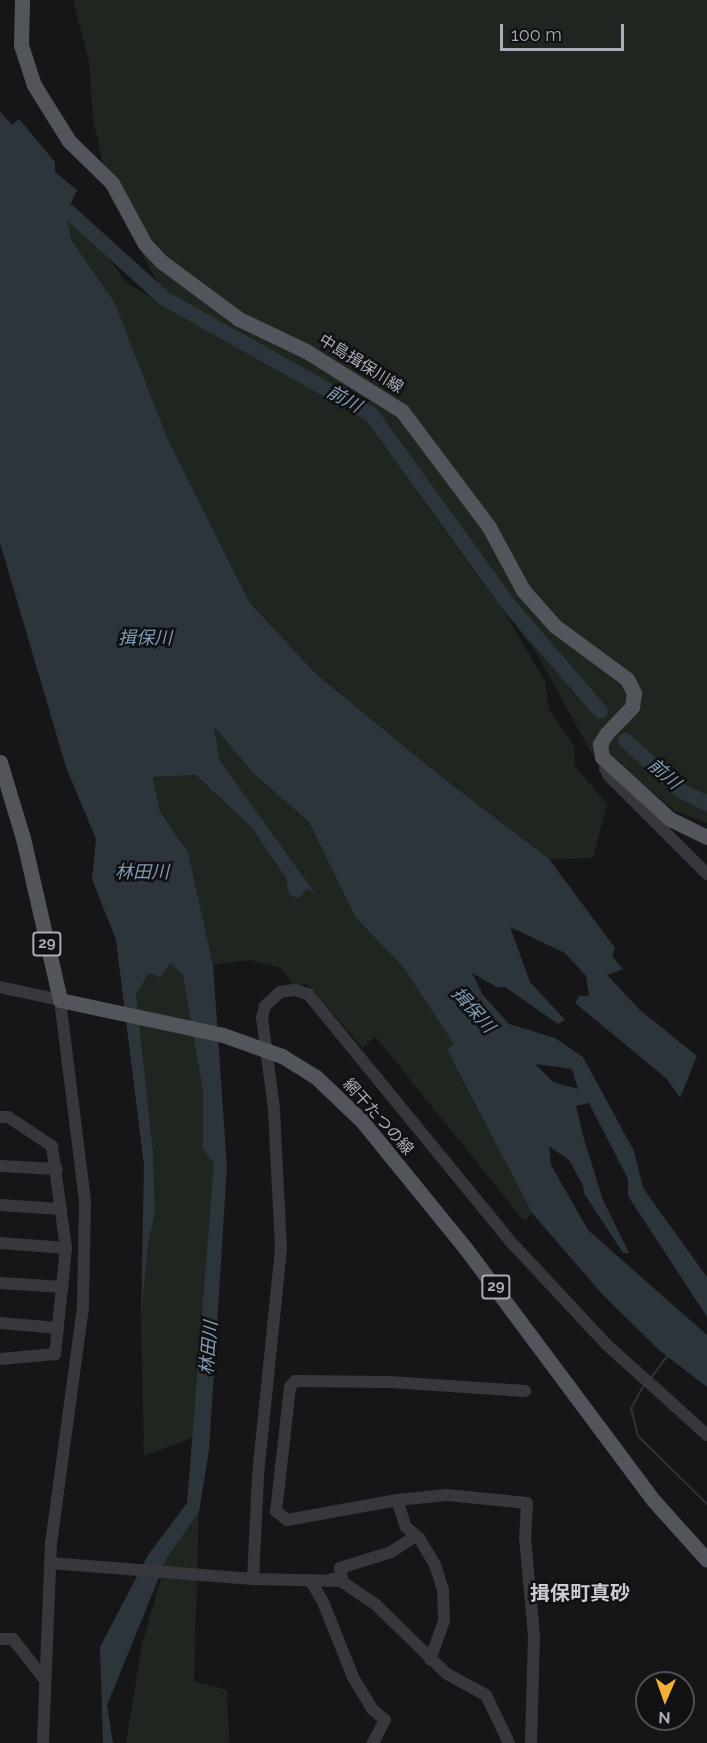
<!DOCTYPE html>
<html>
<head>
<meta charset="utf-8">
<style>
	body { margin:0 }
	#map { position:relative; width:707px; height:1743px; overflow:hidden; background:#161618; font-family:Raleway,"Noto Sans JP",sans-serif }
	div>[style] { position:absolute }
	.green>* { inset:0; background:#1e261f }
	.water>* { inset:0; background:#2c353c }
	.stream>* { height:2px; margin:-1px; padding:0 1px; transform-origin:1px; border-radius:1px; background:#2c353c }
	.river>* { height:15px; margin:-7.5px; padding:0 7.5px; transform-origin:7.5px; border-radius:7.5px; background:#2c353c }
	.minor>* { height:12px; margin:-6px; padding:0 6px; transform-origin:6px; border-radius:6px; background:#37383d }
	.major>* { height:15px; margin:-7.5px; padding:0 7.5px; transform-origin:7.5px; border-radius:7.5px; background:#53555c }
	span { translate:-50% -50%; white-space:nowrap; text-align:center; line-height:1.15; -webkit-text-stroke:5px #111113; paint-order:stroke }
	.shield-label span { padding:2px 4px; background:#111113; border:2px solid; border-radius:4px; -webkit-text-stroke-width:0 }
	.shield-label { font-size:15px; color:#a8adb8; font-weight:700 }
	.street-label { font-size:16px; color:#a8adb8 }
	.water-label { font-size:18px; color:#7f9bb3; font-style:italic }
	.quarter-label { font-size:20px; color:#c9ccd4; font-weight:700 }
	.north { position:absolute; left:635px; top:1671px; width:60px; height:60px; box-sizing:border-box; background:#111113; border:2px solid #4d4f55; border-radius:50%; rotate:182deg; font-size:16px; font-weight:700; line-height:24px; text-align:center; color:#a8adb8 }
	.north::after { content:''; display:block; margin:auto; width:21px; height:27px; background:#f2b134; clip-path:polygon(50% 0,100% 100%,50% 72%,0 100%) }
	.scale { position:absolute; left:500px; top:24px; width:124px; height:27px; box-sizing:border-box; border:3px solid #a8adb8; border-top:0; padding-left:8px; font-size:18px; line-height:21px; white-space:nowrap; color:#a8adb8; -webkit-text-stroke:4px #111113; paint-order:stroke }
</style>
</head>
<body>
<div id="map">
	<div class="green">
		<div style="clip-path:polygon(73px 0,707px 0,707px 823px,675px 811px,641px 782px,592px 754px,537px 654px,409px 483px,503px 610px,545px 681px,549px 710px,575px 747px,574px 765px,607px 804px,593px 858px,549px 859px,438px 774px,316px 674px,250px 603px,168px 440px,115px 303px,72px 241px,66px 215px,73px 210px,126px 282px,189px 321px,165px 295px,110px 197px,93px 119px,89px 61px)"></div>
		<div style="clip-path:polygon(214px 725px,254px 774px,309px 822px,355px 917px,404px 968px,426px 999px,454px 1044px,447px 1051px,532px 1213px,524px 1221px,375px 1036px,363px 1048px,307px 984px,294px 986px,281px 968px,250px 960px,213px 965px,188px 852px,160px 812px,153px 777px,196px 775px,251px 827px,286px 878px,289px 895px,307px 889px,314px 892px,220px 761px)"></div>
		<div style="clip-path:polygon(170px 963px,183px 975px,203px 1092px,203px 1149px,215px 1163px,194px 1437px,144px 1456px,141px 1317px,148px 1245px,155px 1212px,153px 1151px,136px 994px,149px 973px)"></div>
		<div style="clip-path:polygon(199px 1512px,194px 1681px,227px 1690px,229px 1743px,126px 1743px,142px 1644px,167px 1558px)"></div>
	</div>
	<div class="water">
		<div style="clip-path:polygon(evenodd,0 111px,12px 125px,19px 119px,55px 162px,55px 172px,77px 190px,66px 215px,72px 241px,115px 303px,168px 440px,250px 603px,316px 674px,438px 774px,549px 859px,615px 948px,612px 956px,623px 969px,607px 975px,640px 1010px,697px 1056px,680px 1098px,667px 1079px,575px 1003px,579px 996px,589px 996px,586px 976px,565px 953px,510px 927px,530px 982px,565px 1020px,558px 1024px,505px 987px,497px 987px,472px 973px,483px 995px,509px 1024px,555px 1038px,583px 1057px,634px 1151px,643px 1188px,707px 1277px,707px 1317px,628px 1196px,628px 1179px,589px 1103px,576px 1106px,584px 1139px,603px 1200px,629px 1253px,623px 1253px,584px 1193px,583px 1185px,569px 1160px,549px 1146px,551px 1165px,588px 1230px,707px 1335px,707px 1387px,659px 1350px,603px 1295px,532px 1213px,447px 1050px,454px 1044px,404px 968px,355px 917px,309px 822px,254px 774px,214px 726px,220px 761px,315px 893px,307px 889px,298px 898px,289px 895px,286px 878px,251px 827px,196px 775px,153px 777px,160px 812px,188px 852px,213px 965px,227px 1167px,209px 1450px,199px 1512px,167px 1558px,107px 1705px,113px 1743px,103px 1743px,100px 1647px,148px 1555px,187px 1503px,214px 1163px,203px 1149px,203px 1092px,183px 975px,170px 963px,160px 977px,149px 973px,136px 994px,153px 1151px,155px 1212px,148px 1245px,141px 1317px,144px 1165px,116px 940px,92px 879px,96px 839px,66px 767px,0 543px,0 111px,535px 1064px,572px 1069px,578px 1089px,553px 1082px,535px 1064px)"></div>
	</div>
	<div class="stream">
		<div style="left:650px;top:1379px;width:30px;rotate:-53deg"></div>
		<div style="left:644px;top:1385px;width:26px;rotate:119deg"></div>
		<div style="left:631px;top:1408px;width:29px;rotate:76deg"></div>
		<div style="left:638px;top:1436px;width:97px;rotate:44.6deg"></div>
	</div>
	<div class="river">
		<div style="left:48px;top:207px;width:22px;rotate:13deg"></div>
		<div style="left:69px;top:212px;width:128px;rotate:42.2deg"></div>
		<div style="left:164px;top:298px;width:237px;rotate:29.3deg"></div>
		<div style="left:371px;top:414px;width:234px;rotate:54.2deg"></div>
		<div style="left:508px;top:604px;width:141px;rotate:49.3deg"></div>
		<div style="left:625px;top:740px;width:74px;rotate:42.3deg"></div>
		<div style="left:680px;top:790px;width:30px;rotate:26deg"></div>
	</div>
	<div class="minor">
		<div style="left:608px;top:763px;width:6px;rotate:121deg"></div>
		<div style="left:605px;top:768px;width:9px;rotate:63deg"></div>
		<div style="left:609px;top:776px;width:139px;rotate:45deg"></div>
		<div style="left:0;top:987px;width:61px;rotate:12.2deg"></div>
		<div style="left:60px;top:1000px;width:203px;rotate:82.9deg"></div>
		<div style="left:85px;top:1201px;width:106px;rotate:91.1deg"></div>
		<div style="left:83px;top:1307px;width:238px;rotate:97.7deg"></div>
		<div style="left:51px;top:1543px;width:200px;rotate:92.3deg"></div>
		<div style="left:0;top:1117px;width:8px"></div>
		<div style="left:8px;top:1117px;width:53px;rotate:33.4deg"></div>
		<div style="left:52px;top:1146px;width:103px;rotate:82.2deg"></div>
		<div style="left:66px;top:1248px;width:107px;rotate:95.9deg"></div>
		<div style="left:55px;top:1354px;width:55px;rotate:174.8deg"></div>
		<div style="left:0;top:1166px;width:57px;rotate:3deg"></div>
		<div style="left:0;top:1205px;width:61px;rotate:3.8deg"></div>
		<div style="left:0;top:1243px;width:66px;rotate:4.3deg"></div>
		<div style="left:0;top:1283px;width:63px;rotate:3.6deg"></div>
		<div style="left:0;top:1323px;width:58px;rotate:4.9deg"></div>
		<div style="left:525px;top:1391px;width:134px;rotate:-176.2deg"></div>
		<div style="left:391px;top:1382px;width:96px;rotate:-179.4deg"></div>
		<div style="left:295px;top:1381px;width:8px;rotate:130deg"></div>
		<div style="left:290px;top:1387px;width:125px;rotate:96.4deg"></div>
		<div style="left:276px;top:1511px;width:14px;rotate:39deg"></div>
		<div style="left:287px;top:1520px;width:112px;rotate:-10.3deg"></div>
		<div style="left:397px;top:1500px;width:50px;rotate:-5.7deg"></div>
		<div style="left:447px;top:1495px;width:80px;rotate:5.7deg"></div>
		<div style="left:527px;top:1503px;width:34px;rotate:93deg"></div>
		<div style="left:525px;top:1537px;width:99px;rotate:84.8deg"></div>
		<div style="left:534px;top:1636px;width:107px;rotate:91.6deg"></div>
		<div style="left:397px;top:1500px;width:28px;rotate:72deg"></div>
		<div style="left:406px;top:1527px;width:17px;rotate:40deg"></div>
		<div style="left:419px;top:1538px;width:31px;rotate:59deg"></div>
		<div style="left:435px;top:1565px;width:26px;rotate:72deg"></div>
		<div style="left:443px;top:1590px;width:31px;rotate:88deg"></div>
		<div style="left:444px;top:1621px;width:41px;rotate:109.7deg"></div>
		<div style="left:50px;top:1563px;width:204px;rotate:4.5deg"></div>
		<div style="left:253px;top:1579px;width:88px;rotate:1.3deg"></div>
		<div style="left:341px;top:1581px;width:41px;rotate:34.1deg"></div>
		<div style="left:375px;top:1604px;width:100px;rotate:44.2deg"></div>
		<div style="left:447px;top:1674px;width:44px;rotate:28.3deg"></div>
		<div style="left:486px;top:1695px;width:53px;rotate:64.4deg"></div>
		<div style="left:253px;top:1579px;width:104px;rotate:-87.2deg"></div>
		<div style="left:258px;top:1475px;width:228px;rotate:-84.2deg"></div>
		<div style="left:281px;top:1248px;width:139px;rotate:-92.9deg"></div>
		<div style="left:274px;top:1109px;width:92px;rotate:-97.5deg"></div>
		<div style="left:262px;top:1018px;width:12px;rotate:-76deg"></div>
		<div style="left:265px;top:1006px;width:21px;rotate:-43deg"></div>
		<div style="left:280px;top:992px;width:14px;rotate:-8deg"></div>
		<div style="left:294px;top:990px;width:15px;rotate:16deg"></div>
		<div style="left:308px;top:994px;width:319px;rotate:50.7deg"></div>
		<div style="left:510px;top:1241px;width:141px;rotate:47deg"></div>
		<div style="left:606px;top:1344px;width:136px;rotate:42deg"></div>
		<div style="left:332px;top:1579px;width:10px;rotate:-6deg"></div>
		<div style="left:342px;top:1578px;width:10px;rotate:-101deg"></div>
		<div style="left:340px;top:1568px;width:53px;rotate:-17.4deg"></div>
		<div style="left:391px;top:1552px;width:27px;rotate:-33deg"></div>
		<div style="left:310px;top:1580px;width:26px;rotate:59deg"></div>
		<div style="left:323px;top:1602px;width:81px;rotate:68.2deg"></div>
		<div style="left:353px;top:1677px;width:37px;rotate:59deg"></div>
		<div style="left:372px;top:1709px;width:17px;rotate:40deg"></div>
		<div style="left:385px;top:1720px;width:26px;rotate:118deg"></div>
		<div style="left:0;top:1639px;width:13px"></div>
		<div style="left:13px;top:1639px;width:52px;rotate:52deg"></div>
	</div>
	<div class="major">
		<div style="left:22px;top:0;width:45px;rotate:91.3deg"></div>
		<div style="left:21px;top:45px;width:42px;rotate:72deg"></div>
		<div style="left:34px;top:85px;width:66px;rotate:58deg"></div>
		<div style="left:69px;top:141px;width:60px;rotate:44.3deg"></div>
		<div style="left:112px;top:183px;width:69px;rotate:61.6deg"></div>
		<div style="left:145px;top:244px;width:25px;rotate:47deg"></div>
		<div style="left:162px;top:262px;width:96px;rotate:36.5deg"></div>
		<div style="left:239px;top:319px;width:74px;rotate:25.5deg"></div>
		<div style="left:306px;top:351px;width:113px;rotate:32deg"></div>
		<div style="left:402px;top:411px;width:145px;rotate:53.1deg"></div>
		<div style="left:489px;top:527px;width:72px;rotate:61.6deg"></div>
		<div style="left:523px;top:590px;width:48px;rotate:48.4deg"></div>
		<div style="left:555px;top:626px;width:89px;rotate:36.4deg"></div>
		<div style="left:627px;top:679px;width:16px;rotate:63deg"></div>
		<div style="left:634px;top:693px;width:14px;rotate:98deg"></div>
		<div style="left:632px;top:707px;width:37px;rotate:134deg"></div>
		<div style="left:606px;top:734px;width:12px;rotate:121deg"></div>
		<div style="left:600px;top:744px;width:13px;rotate:81deg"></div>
		<div style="left:602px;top:757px;width:92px;rotate:42.4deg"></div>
		<div style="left:670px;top:819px;width:41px;rotate:25.9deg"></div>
		<div style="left:0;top:762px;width:79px;rotate:73.2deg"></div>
		<div style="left:23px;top:838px;width:166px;rotate:77.1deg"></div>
		<div style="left:60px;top:1000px;width:167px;rotate:12.1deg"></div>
		<div style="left:223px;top:1035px;width:63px;rotate:19.6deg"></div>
		<div style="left:282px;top:1056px;width:40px;rotate:32deg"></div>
		<div style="left:316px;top:1077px;width:64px;rotate:43.7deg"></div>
		<div style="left:362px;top:1121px;width:165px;rotate:50.9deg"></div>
		<div style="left:466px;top:1249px;width:314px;rotate:53.3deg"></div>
		<div style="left:654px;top:1501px;width:79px;rotate:48.1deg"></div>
	</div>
	<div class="shield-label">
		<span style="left:47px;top:944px">29</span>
		<span style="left:496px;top:1287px">29</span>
	</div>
	<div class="street-label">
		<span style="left:361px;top:364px;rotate:32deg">中島揖保川線</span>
		<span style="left:378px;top:1117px;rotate:48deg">網干たつの線</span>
	</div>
	<div class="water-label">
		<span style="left:344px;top:399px;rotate:29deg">前川</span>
		<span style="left:145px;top:638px">揖保川</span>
		<span style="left:664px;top:774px;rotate:41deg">前川</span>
		<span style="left:142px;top:872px">林田川</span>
		<span style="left:473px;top:1010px;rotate:48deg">揖保川</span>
		<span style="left:209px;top:1348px;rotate:-85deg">林田川</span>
	</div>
	<div class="quarter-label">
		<span style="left:580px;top:1593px">揖保町真砂</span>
	</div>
	<div class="north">N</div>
	<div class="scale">100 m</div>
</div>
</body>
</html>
